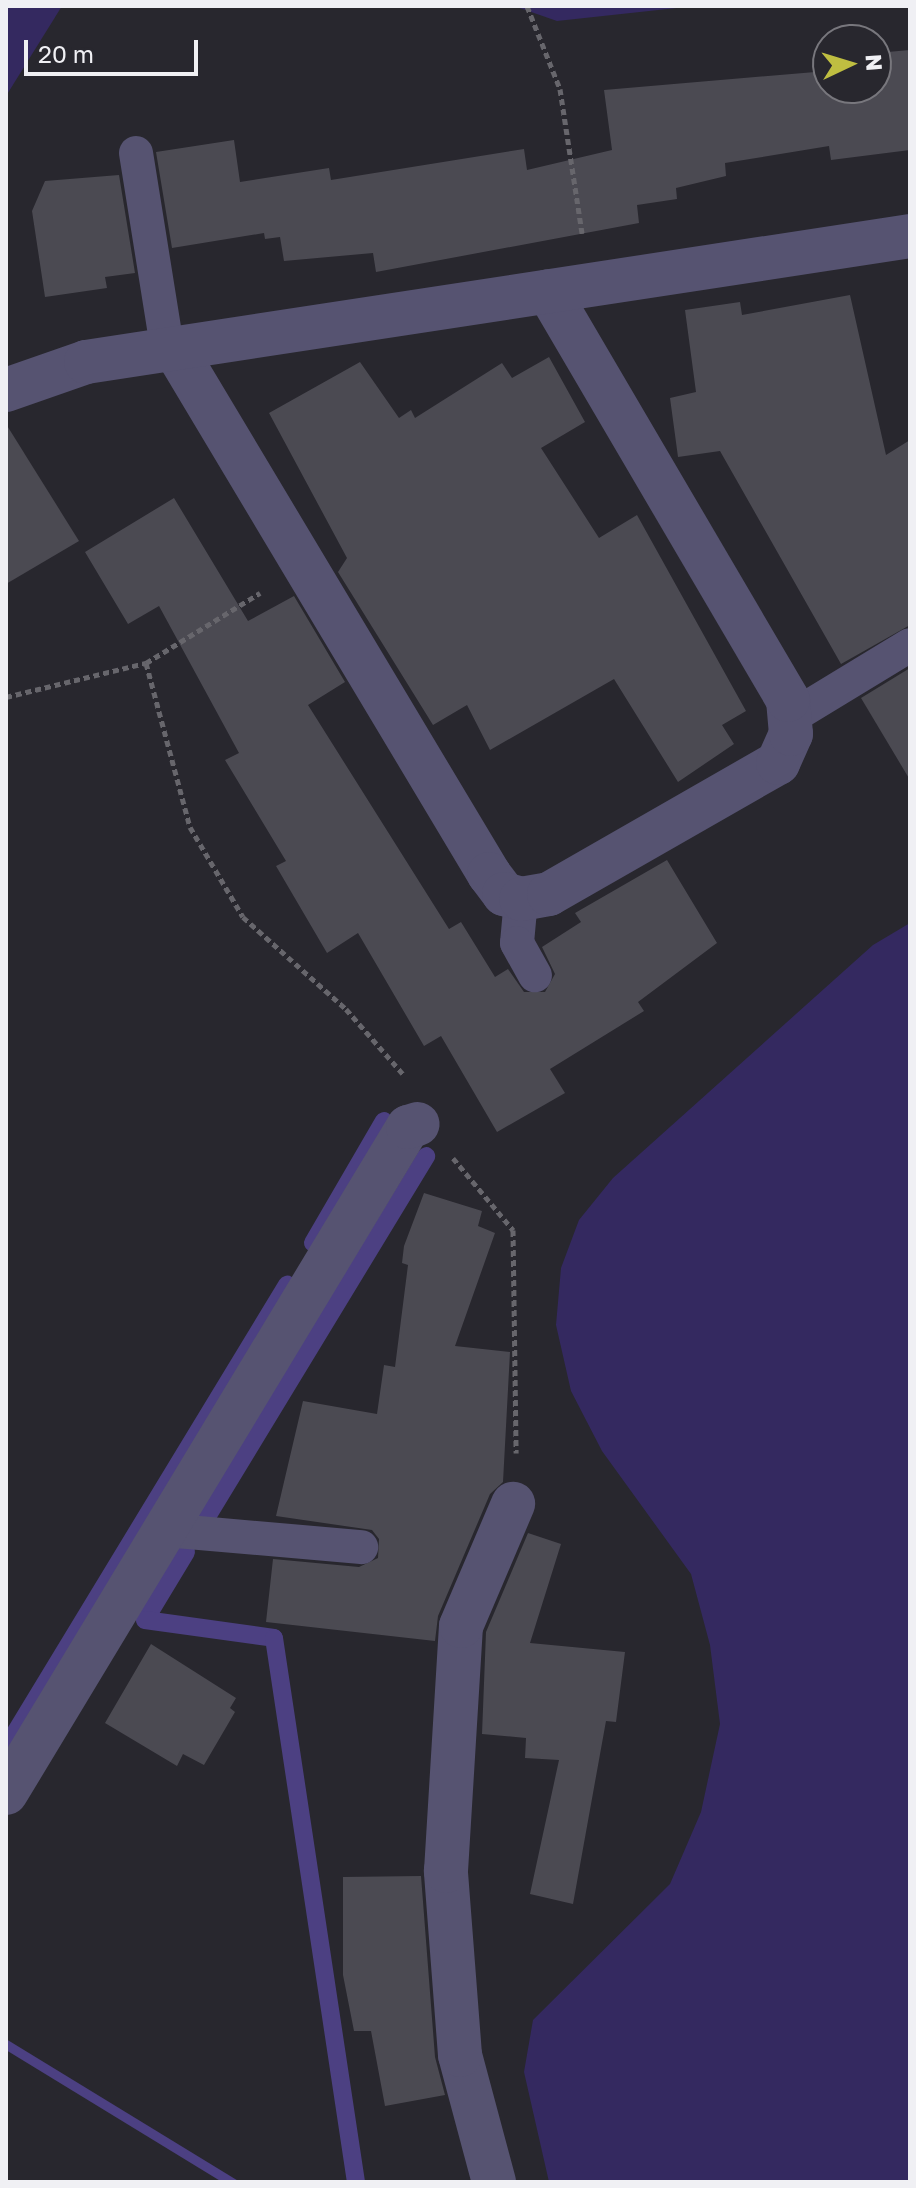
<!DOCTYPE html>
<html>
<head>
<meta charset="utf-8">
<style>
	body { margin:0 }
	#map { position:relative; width:916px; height:2188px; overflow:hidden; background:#28272e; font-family:"Golos Text",sans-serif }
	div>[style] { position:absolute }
	.green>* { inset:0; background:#342960 }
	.water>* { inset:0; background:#4c4082 }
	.stream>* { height:18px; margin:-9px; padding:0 9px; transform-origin:9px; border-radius:9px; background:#4c4082 }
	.building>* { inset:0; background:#4b4a52 }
	.path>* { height:5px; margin-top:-2.5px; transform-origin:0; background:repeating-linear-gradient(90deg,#67666c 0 6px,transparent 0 10px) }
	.service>* { height:34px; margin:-17px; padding:0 17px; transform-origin:17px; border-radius:17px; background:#565371 }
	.minor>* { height:44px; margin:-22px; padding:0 22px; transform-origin:22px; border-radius:22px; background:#565371 }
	span { translate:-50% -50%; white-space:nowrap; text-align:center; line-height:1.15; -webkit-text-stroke:6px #28272e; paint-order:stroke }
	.frame { position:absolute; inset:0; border:8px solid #f0f0f4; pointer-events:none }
	.north { position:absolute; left:812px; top:24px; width:80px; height:80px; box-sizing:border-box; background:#28272e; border:2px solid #78777d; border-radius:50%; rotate:86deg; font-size:22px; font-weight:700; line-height:32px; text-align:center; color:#f0f0f4 }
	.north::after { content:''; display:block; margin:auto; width:28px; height:36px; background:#bfbe41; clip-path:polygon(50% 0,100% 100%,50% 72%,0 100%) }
	.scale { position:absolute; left:24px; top:40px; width:174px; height:36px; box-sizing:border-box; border:4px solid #f0f0f4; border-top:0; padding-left:10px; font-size:24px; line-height:28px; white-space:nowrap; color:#f0f0f4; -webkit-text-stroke:6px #28272e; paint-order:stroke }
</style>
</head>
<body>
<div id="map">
	<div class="green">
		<div style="clip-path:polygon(6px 6px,62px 6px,6px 96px)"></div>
		<div style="clip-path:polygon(514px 6px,695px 6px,557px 21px)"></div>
		<div style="clip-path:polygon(910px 923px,910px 2182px,549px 2182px,524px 2072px,533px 2020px,670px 1884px,701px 1812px,720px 1724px,710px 1645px,691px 1574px,602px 1451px,571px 1391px,556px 1325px,561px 1268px,579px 1220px,613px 1178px,873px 945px)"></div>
	</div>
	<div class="water">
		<div style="clip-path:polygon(6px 2039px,240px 2182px,222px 2182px,6px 2050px)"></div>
	</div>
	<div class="stream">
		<div style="left:313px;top:1243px;width:141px;rotate:-59.8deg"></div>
		<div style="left:208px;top:1515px;width:420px;rotate:-58.7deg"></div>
		<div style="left:186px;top:1552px;width:79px;rotate:121.1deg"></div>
		<div style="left:145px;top:1620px;width:130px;rotate:7.9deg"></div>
		<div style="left:274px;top:1638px;width:550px;rotate:81.43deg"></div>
		<div style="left:6px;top:1748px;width:542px;rotate:-58.75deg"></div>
	</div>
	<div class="building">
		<div style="clip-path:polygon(910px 50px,910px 150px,831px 160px,829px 146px,725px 163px,726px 176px,676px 188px,677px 199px,637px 205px,639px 223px,376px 272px,373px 253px,284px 261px,280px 237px,265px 239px,264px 233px,172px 248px,156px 152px,234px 140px,240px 182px,329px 168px,331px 180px,524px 149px,527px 170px,612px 150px,604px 90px,827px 71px,828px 58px,828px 88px,876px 88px,876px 53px)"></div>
		<div style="clip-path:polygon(119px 175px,135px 273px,105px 277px,107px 288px,45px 297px,32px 211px,45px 181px)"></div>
		<div style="clip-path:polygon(850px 295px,886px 455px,910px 440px,910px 625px,841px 664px,720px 451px,678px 457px,670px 398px,696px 392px,685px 310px,740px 302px,742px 315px)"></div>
		<div style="clip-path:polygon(549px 357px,585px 422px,541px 448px,599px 538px,637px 515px,746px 711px,722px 725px,734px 744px,678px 782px,614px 679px,490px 750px,467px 705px,433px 725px,338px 572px,347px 558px,269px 413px,360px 362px,399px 418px,411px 410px,415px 418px,502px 363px,512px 378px)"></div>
		<div style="clip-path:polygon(6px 424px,79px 541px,6px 584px)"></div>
		<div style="clip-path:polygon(174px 498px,248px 621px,294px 596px,345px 682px,308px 705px,449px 929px,461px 922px,495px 977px,508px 969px,524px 992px,545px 992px,555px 974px,542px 947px,581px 922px,575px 913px,667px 860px,717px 943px,638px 1002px,644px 1011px,550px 1069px,565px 1093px,497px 1132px,441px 1036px,424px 1046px,358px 933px,327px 953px,276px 866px,286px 861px,225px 760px,239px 753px,159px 606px,128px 624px,85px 552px)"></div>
		<div style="clip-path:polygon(910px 668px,910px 780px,861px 698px)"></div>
		<div style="clip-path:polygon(424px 1193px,482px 1211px,478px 1226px,495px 1233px,455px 1346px,510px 1352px,503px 1482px,490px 1494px,438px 1616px,435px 1641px,266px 1622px,273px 1559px,359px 1567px,378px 1558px,379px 1539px,372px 1530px,276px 1516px,303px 1401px,377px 1414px,384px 1365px,395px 1367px,408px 1265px,402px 1263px,404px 1246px)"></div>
		<div style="clip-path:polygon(528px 1533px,561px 1544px,530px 1643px,625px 1652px,616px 1722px,606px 1721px,573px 1904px,530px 1894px,559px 1760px,525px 1758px,526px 1738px,482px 1734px,486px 1632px)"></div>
		<div style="clip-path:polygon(151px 1644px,236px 1698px,230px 1708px,235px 1712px,204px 1765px,183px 1754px,177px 1766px,105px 1723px)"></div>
		<div style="clip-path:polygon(421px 1876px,435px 2057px,445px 2095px,385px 2106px,371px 2031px,354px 2031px,343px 1975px,343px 1877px)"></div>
	</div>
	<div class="path">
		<div style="left:527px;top:6px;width:89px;rotate:68.3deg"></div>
		<div style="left:560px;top:89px;width:146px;rotate:81.3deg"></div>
		<div style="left:146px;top:663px;width:170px;rotate:75deg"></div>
		<div style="left:190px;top:827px;width:104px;rotate:59.5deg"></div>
		<div style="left:243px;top:917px;width:138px;rotate:41.8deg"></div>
		<div style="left:346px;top:1009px;width:86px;rotate:48.8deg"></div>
		<div style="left:6px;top:697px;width:144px;rotate:-13.7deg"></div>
		<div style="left:146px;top:663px;width:134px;rotate:-31.6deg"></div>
		<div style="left:453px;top:1158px;width:94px;rotate:50.2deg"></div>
		<div style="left:513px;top:1230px;width:223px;rotate:89.2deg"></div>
	</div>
	<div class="service">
		<div style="left:136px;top:153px;width:202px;rotate:80.9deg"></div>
		<div style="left:790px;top:718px;width:140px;rotate:-31.3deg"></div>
		<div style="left:521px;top:899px;width:44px;rotate:95.2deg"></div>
		<div style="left:517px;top:943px;width:37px;rotate:61deg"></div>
		<div style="left:165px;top:1530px;width:197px;rotate:5deg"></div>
	</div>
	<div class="minor">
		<div style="left:176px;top:351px;width:610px;rotate:59.1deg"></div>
		<div style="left:489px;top:874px;width:25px;rotate:53deg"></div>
		<div style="left:504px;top:894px;width:18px;rotate:16deg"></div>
		<div style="left:521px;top:899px;width:28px;rotate:-10deg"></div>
		<div style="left:549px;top:894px;width:264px;rotate:-29.8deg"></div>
		<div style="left:778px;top:763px;width:32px;rotate:-66deg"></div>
		<div style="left:791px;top:734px;width:34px;rotate:-95deg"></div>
		<div style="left:788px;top:700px;width:474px;rotate:-120.4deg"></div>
		<div style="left:6px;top:390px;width:85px;rotate:-19.3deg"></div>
		<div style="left:86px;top:362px;width:834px;rotate:-8.69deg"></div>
		<div style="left:6px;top:1793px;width:778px;rotate:-58.88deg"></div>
		<div style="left:408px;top:1127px;width:10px;rotate:-17deg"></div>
		<div style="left:494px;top:2182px;width:131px;rotate:-105deg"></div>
		<div style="left:460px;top:2055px;width:185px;rotate:-94.4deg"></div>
		<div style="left:446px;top:1871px;width:245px;rotate:-86.5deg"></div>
		<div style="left:461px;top:1626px;width:133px;rotate:-66.9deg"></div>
	</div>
	<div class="frame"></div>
	<div class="north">N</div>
	<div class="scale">20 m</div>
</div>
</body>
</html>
